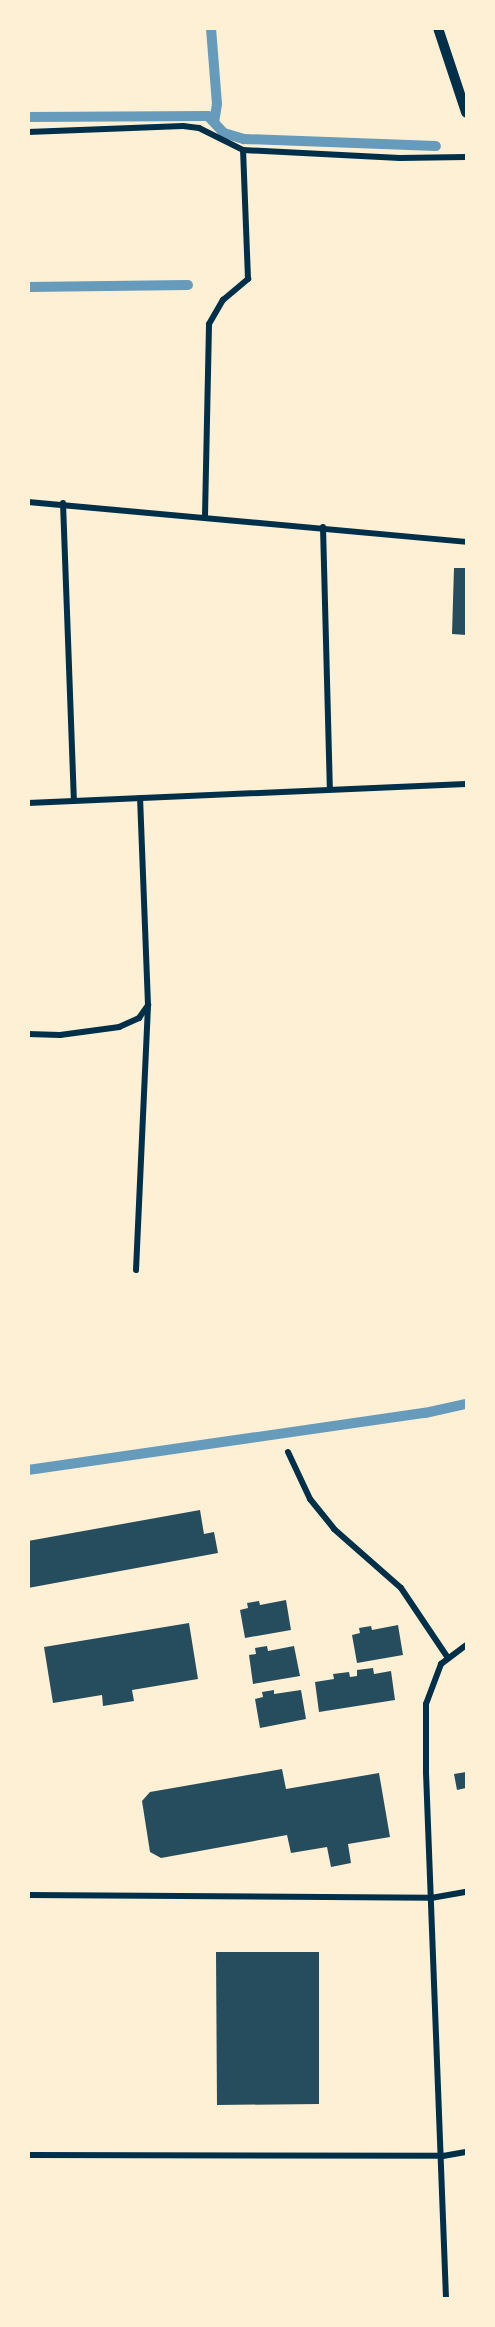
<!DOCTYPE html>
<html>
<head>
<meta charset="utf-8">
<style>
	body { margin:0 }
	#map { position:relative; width:495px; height:2327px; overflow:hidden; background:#fdf0d5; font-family:Montserrat,sans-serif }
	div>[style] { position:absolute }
	.stream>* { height:10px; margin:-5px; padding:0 5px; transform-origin:5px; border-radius:5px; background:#669bbc }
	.building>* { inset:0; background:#264d5e }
	.minor>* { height:6px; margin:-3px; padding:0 3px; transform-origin:3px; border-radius:3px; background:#003049 }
	.tertiary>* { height:10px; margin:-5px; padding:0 5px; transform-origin:5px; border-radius:5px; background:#003049 }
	span { translate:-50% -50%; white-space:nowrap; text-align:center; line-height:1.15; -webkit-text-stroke:4.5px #fdf0d5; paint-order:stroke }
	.frame { position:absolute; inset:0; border:30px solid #fdf0d5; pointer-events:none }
</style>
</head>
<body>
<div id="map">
	<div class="stream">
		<div style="left:211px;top:28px;width:76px;rotate:85.5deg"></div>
		<div style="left:217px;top:104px;width:18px;rotate:99deg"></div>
		<div style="left:28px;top:117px;width:180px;rotate:-0.3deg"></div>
		<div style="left:208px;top:116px;width:23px;rotate:47deg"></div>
		<div style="left:224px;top:133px;width:21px;rotate:17deg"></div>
		<div style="left:244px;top:139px;width:192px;rotate:2.1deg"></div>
		<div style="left:28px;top:287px;width:160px;rotate:-0.7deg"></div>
		<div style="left:28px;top:1470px;width:401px;rotate:-8.2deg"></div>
		<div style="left:425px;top:1413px;width:42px;rotate:-12.4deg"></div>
	</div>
	<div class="building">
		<div style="clip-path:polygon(454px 568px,466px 568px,466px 635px,452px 634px)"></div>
		<div style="clip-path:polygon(200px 1510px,204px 1534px,214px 1532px,218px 1553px,28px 1588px,28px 1541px)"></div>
		<div style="clip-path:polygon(286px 1600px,291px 1630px,245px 1638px,240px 1610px,248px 1608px,247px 1603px,259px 1601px,260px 1605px)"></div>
		<div style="clip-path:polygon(189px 1623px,198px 1679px,132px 1690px,134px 1701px,103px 1706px,102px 1695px,53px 1703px,44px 1647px)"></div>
		<div style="clip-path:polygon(398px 1625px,403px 1655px,357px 1663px,352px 1635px,360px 1633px,359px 1628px,371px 1626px,372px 1630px)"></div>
		<div style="clip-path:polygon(267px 1646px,268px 1651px,294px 1646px,300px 1676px,253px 1684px,249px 1655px,256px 1654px,255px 1648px)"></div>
		<div style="clip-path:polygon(373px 1668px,374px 1674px,391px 1671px,395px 1700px,319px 1712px,315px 1682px,334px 1679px,333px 1674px,349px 1672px,350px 1677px,357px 1676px,357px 1670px)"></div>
		<div style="clip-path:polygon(274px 1690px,274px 1694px,301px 1690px,306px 1719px,260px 1728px,255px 1699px,263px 1697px,262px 1692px)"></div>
		<div style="clip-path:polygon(282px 1769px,286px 1789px,379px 1773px,390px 1837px,348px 1844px,351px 1863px,331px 1867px,327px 1847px,291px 1853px,287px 1835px,161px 1858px,150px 1852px,142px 1801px,150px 1792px)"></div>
		<div style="clip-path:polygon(466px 1772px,466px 1788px,457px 1790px,454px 1774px)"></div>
		<div style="clip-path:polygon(216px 1952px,319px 1952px,319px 2104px,217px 2105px)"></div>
	</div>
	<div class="minor">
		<div style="left:28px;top:132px;width:155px;rotate:-2.2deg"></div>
		<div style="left:183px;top:126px;width:16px;rotate:7deg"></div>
		<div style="left:199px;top:128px;width:49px;rotate:26.6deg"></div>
		<div style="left:243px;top:150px;width:157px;rotate:2.9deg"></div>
		<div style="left:400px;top:158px;width:66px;rotate:-0.9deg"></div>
		<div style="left:28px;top:502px;width:440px;rotate:5.2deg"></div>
		<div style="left:63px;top:503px;width:298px;rotate:87.9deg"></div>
		<div style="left:205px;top:516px;width:192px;rotate:-88.8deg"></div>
		<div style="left:209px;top:324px;width:28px;rotate:-60deg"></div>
		<div style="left:223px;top:300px;width:33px;rotate:-40deg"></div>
		<div style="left:248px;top:279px;width:129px;rotate:-92.2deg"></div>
		<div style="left:323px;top:527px;width:262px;rotate:88.5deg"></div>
		<div style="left:28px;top:803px;width:438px;rotate:-2.5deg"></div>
		<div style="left:28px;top:1034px;width:32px;rotate:2deg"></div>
		<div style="left:60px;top:1035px;width:60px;rotate:-7.7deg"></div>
		<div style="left:119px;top:1027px;width:22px;rotate:-24deg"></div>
		<div style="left:139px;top:1018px;width:16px;rotate:-55deg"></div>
		<div style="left:148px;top:1005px;width:207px;rotate:-92.2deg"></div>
		<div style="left:136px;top:1270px;width:264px;rotate:-87.4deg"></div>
		<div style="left:288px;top:1452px;width:52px;rotate:64.9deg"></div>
		<div style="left:310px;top:1499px;width:38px;rotate:51deg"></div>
		<div style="left:334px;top:1529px;width:89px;rotate:41.4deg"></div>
		<div style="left:401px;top:1588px;width:84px;rotate:56.1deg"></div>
		<div style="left:28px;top:1895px;width:403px;rotate:0.4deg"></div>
		<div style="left:431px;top:1898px;width:36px;rotate:-10deg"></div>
		<div style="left:28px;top:2155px;width:415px;rotate:0.1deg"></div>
		<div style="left:443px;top:2156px;width:23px;rotate:-10deg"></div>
		<div style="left:446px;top:2298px;width:526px;rotate:-92.18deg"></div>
		<div style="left:426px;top:1772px;width:68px;rotate:-90deg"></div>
		<div style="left:426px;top:1704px;width:43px;rotate:-69.4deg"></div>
		<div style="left:441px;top:1664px;width:31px;rotate:-37deg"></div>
	</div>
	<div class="tertiary">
		<div style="left:438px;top:28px;width:89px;rotate:71.6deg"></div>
	</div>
	<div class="frame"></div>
</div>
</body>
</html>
